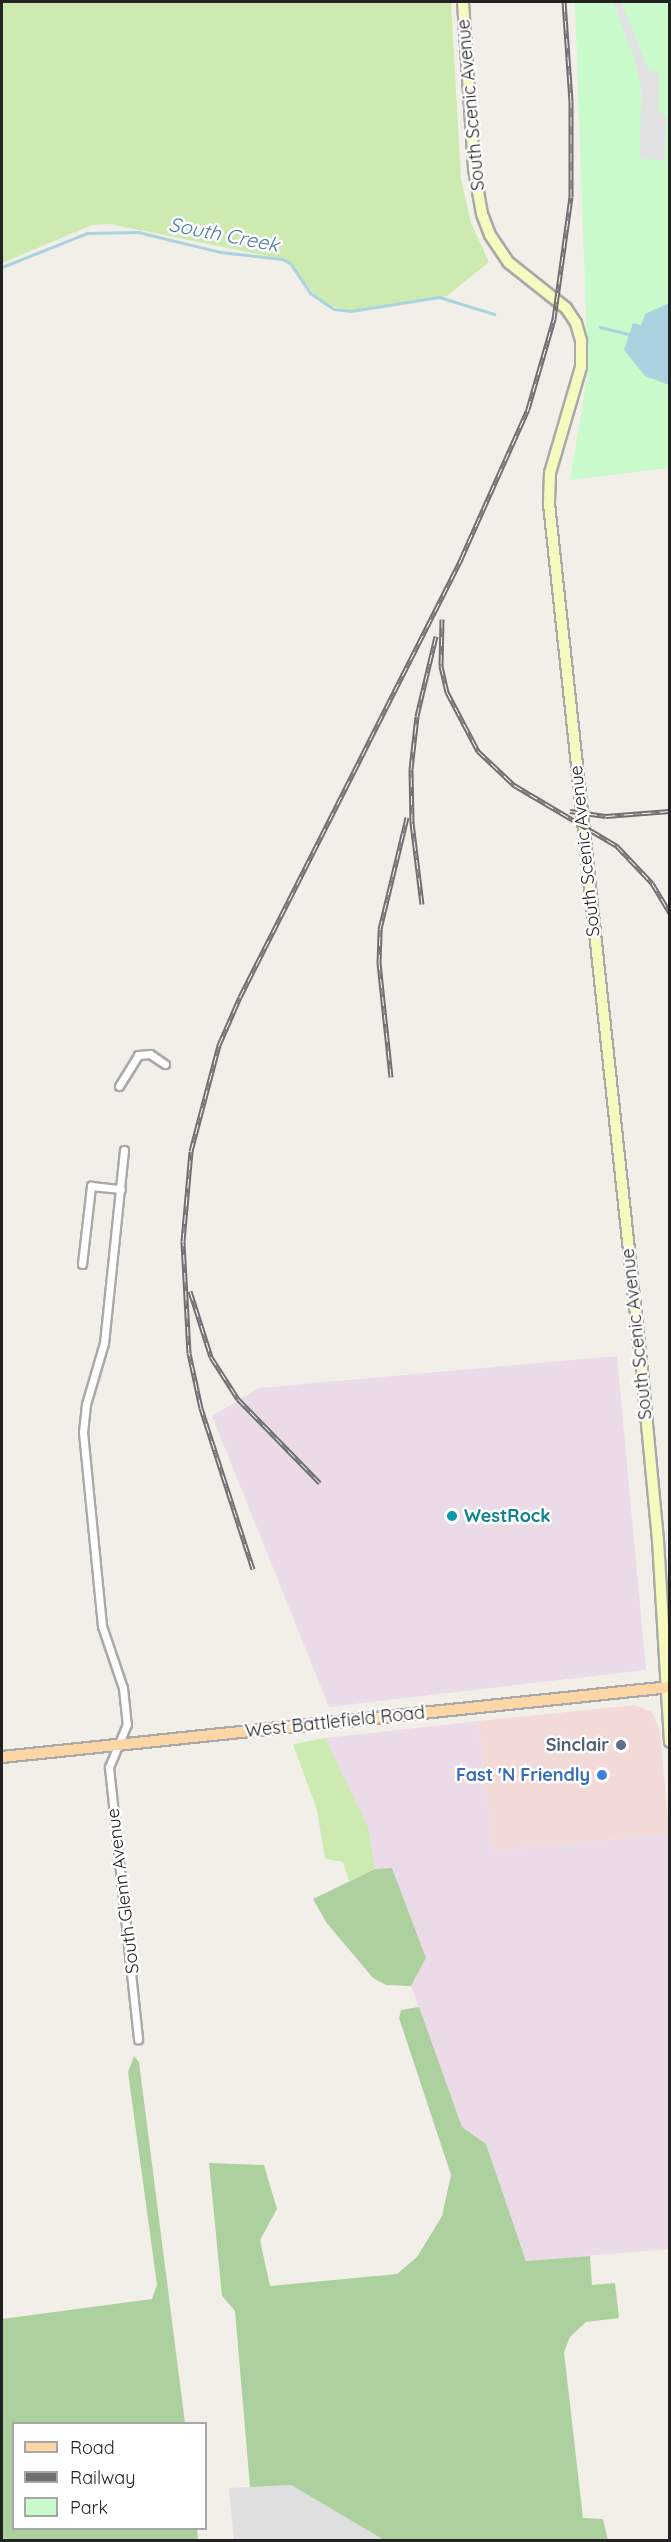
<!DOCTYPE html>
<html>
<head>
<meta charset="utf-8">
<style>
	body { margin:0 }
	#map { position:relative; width:671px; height:2542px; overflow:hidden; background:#f2efe9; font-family:Quicksand,sans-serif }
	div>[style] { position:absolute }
	.residential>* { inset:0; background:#e0dfdf }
	.commercial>* { inset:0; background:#f2dad9 }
	.industrial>* { inset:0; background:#ebdbe8 }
	.grass>* { inset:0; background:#cdebb0 }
	.forest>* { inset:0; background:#add19e }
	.park>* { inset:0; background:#c8facc }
	.parking>* { inset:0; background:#e2e2e2 }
	.water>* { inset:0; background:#aad3df }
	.stream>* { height:3px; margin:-1.5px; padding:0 1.5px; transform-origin:1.5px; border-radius:1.5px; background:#aad3df }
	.roads { filter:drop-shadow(2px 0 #a9a9a9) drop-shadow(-2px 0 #a9a9a9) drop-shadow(0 2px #a9a9a9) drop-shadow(0 -2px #a9a9a9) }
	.street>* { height:7px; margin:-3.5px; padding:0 3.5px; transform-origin:3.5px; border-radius:3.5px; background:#fff }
	.secondary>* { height:10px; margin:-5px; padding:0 5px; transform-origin:5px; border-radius:5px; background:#f7fabf }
	.primary>* { height:10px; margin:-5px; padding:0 5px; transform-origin:5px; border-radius:5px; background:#fcd6a4 }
	.rail>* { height:5px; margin-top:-2.5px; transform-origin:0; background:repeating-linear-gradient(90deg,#fff 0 9px,#707070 0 18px); box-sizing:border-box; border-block:2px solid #707070 }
	.dots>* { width:16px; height:16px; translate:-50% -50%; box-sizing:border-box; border:3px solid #fff; border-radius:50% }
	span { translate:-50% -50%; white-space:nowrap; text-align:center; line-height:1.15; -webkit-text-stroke:5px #fff; paint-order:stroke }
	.street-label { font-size:18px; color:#222 }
	.culture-label { font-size:18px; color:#0d838f; font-weight:700 }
	.left { translate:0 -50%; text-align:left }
	.service-label { font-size:18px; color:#4e5e75; font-weight:700 }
	.right { translate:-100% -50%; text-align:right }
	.shop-label { font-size:18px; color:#366cbe; font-weight:700 }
	.water-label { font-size:20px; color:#4a7aab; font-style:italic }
	.frame { position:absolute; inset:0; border:3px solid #222; pointer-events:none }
	.legend { position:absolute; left:12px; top:2422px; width:195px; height:108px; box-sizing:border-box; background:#fff; border:2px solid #a7a7a7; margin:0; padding:8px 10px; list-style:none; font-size:18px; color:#222 }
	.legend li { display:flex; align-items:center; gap:12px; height:30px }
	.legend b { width:30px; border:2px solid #a7a7a7 }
</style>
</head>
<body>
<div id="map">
	<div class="residential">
		<div style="clip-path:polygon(291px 2485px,384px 2540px,234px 2540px,229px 2488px)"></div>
	</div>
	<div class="commercial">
		<div style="clip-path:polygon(635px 1705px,652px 1712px,660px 1730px,669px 1834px,493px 1851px,478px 1721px)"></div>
	</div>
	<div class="industrial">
		<div style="clip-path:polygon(617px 1356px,646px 1670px,329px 1707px,212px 1416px,259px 1388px)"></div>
		<div style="clip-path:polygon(478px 1721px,493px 1851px,669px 1834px,669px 2249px,526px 2261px,486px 2144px,462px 2127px,411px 1986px,426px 1958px,392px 1869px,375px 1869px,368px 1827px,325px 1738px)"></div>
	</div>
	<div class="grass">
		<div style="clip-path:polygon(2px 2px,451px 2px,461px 179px,471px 223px,489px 262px,447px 296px,351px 311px,321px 303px,290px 263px,282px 259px,110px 224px,92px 225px,2px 263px)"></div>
		<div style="clip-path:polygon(325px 1738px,368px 1827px,375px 1869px,349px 1881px,343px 1862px,325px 1859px,317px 1810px,293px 1744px)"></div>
	</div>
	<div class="forest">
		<div style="clip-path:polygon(392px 1868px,426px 1958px,411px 1986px,386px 1985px,373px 1978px,326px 1922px,313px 1899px,375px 1869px)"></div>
		<div style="clip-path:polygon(419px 2007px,462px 2127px,486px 2144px,526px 2261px,590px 2256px,592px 2285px,615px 2283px,619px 2318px,586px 2322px,570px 2337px,564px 2352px,583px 2518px,603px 2519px,608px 2540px,384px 2540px,291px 2485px,250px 2487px,235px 2311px,222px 2296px,209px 2163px,264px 2165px,277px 2209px,260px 2240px,270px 2286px,397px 2274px,417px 2257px,442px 2216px,451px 2175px,399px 2018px,401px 2010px)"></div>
		<div style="clip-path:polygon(134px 2056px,139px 2062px,185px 2423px,14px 2424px,14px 2528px,197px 2529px,198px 2540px,2px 2540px,2px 2319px,152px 2299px,157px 2285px,128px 2072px)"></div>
	</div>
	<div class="park">
		<div style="clip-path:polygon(575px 2px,669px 2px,669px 468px,570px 480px,588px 373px)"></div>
	</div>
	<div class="parking">
		<div style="clip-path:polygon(613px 2px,621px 2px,649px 71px,659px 72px,659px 111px,667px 116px,665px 160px,640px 159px,641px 90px,636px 63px)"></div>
	</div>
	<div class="water">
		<div style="clip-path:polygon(669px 303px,670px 303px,669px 385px,645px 376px,624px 350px,633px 323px,641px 325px,645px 314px)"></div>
	</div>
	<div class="stream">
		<div style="left:2px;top:267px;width:92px;rotate:-21.8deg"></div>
		<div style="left:87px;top:233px;width:51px;rotate:-1.1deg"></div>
		<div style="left:138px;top:232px;width:84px;rotate:13.7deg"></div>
		<div style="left:220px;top:252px;width:62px;rotate:6.4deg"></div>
		<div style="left:282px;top:259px;width:9px;rotate:27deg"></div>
		<div style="left:290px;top:263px;width:36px;rotate:56deg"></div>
		<div style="left:310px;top:293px;width:29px;rotate:34deg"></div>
		<div style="left:334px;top:309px;width:17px;rotate:7deg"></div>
		<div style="left:351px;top:311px;width:89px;rotate:-9deg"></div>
		<div style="left:439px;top:297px;width:58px;rotate:17.2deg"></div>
		<div style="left:600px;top:327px;width:33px;rotate:14deg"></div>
	</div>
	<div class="roads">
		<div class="street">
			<div style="left:119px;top:1086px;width:36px;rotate:-58deg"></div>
			<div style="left:138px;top:1055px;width:12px;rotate:-5deg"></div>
			<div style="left:150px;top:1054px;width:18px;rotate:34deg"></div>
			<div style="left:124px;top:1150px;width:194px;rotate:95.9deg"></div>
			<div style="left:104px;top:1343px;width:64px;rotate:106.4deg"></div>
			<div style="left:86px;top:1404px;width:28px;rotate:96deg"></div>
			<div style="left:83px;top:1432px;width:195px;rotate:84.4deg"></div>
			<div style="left:102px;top:1626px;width:65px;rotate:71.3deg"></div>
			<div style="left:123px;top:1688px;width:36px;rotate:84deg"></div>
			<div style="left:127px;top:1724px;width:47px;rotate:112.7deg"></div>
			<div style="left:109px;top:1767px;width:274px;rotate:83.9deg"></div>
			<div style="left:82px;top:1264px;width:79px;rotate:-83.4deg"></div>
			<div style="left:91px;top:1186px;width:30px;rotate:6deg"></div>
		</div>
		<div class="secondary">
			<div style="left:463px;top:2px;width:167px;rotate:86.2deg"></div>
			<div style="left:474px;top:169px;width:46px;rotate:79.9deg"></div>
			<div style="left:482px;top:214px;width:22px;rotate:69deg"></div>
			<div style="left:490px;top:235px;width:32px;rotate:56deg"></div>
			<div style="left:508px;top:262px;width:74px;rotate:38.4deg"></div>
			<div style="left:566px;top:308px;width:18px;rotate:56deg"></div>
			<div style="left:576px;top:323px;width:19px;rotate:74deg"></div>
			<div style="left:581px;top:341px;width:26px;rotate:90deg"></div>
			<div style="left:581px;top:367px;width:110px;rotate:106.3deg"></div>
			<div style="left:550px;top:473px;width:31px;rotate:92deg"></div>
			<div style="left:549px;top:504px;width:872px;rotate:83.88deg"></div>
			<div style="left:642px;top:1371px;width:170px;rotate:84.6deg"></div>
			<div style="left:658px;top:1540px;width:202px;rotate:86.6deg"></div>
		</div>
		<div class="primary">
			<div style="left:2px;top:1757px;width:672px;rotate:-5.98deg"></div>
		</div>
	</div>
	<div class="rail">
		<div style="left:442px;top:619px;width:47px;rotate:91.2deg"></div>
		<div style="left:441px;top:666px;width:27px;rotate:77deg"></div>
		<div style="left:447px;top:692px;width:67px;rotate:62.3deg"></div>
		<div style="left:478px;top:751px;width:50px;rotate:43.4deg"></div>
		<div style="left:514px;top:785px;width:120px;rotate:30.6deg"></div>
		<div style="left:617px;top:846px;width:51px;rotate:46.6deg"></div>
		<div style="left:652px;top:883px;width:35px;rotate:59deg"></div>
		<div style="left:570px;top:811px;width:36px;rotate:8deg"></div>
		<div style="left:606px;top:816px;width:64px;rotate:-4.5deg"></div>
		<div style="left:422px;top:904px;width:83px;rotate:-97deg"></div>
		<div style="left:412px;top:822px;width:53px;rotate:-91.1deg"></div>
		<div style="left:411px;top:769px;width:53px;rotate:-83.5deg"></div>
		<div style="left:417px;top:716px;width:82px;rotate:-76.6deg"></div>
		<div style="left:391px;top:1077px;width:115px;rotate:-96deg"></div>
		<div style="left:379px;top:963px;width:34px;rotate:-88deg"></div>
		<div style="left:380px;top:929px;width:115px;rotate:-76.4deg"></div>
		<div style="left:190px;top:1291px;width:69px;rotate:72.3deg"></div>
		<div style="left:211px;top:1357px;width:50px;rotate:57.3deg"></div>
		<div style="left:238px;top:1399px;width:117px;rotate:45.7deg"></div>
		<div style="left:253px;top:1569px;width:169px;rotate:-107.9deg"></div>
		<div style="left:201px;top:1408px;width:56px;rotate:-102.3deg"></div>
		<div style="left:189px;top:1353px;width:112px;rotate:-93.1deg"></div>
		<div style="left:183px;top:1241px;width:90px;rotate:-84.9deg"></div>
		<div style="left:191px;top:1151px;width:110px;rotate:-75.2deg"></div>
		<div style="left:219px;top:1045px;width:52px;rotate:-66.4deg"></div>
		<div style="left:240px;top:997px;width:491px;rotate:-63.2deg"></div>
		<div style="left:461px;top:559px;width:164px;rotate:-65.9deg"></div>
		<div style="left:528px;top:409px;width:94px;rotate:-73.9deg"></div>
		<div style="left:554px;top:319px;width:123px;rotate:-82.1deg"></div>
		<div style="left:571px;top:197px;width:96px;rotate:-90deg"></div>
		<div style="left:571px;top:101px;width:99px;rotate:-94deg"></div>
	</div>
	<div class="dots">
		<div style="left:452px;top:1516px;background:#0f9aa8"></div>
		<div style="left:621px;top:1745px;background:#5c6f8a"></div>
		<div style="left:602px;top:1775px;background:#3f7fe0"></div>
	</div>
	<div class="street-label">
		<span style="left:471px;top:105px;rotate:-95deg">South Scenic Avenue</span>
		<span style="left:585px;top:851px;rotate:-96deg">South Scenic Avenue</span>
		<span style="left:637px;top:1334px;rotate:-96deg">South Scenic Avenue</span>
		<span style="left:335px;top:1722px;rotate:-6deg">West Battlefield Road</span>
		<span style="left:123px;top:1891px;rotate:-97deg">South Glenn Avenue</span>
	</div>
	<div class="culture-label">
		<span class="left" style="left:464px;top:1516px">WestRock</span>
	</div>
	<div class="service-label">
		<span class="right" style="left:609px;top:1745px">Sinclair</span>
	</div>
	<div class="shop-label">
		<span class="right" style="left:590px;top:1775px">Fast 'N Friendly</span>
	</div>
	<div class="water-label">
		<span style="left:224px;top:234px;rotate:11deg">South Creek</span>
	</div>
	<div class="frame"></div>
	<ul class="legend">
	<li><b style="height:8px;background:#fcd6a4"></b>Road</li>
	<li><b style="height:8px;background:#707070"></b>Railway</li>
	<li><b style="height:16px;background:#c8facc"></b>Park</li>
	</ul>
</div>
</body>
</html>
